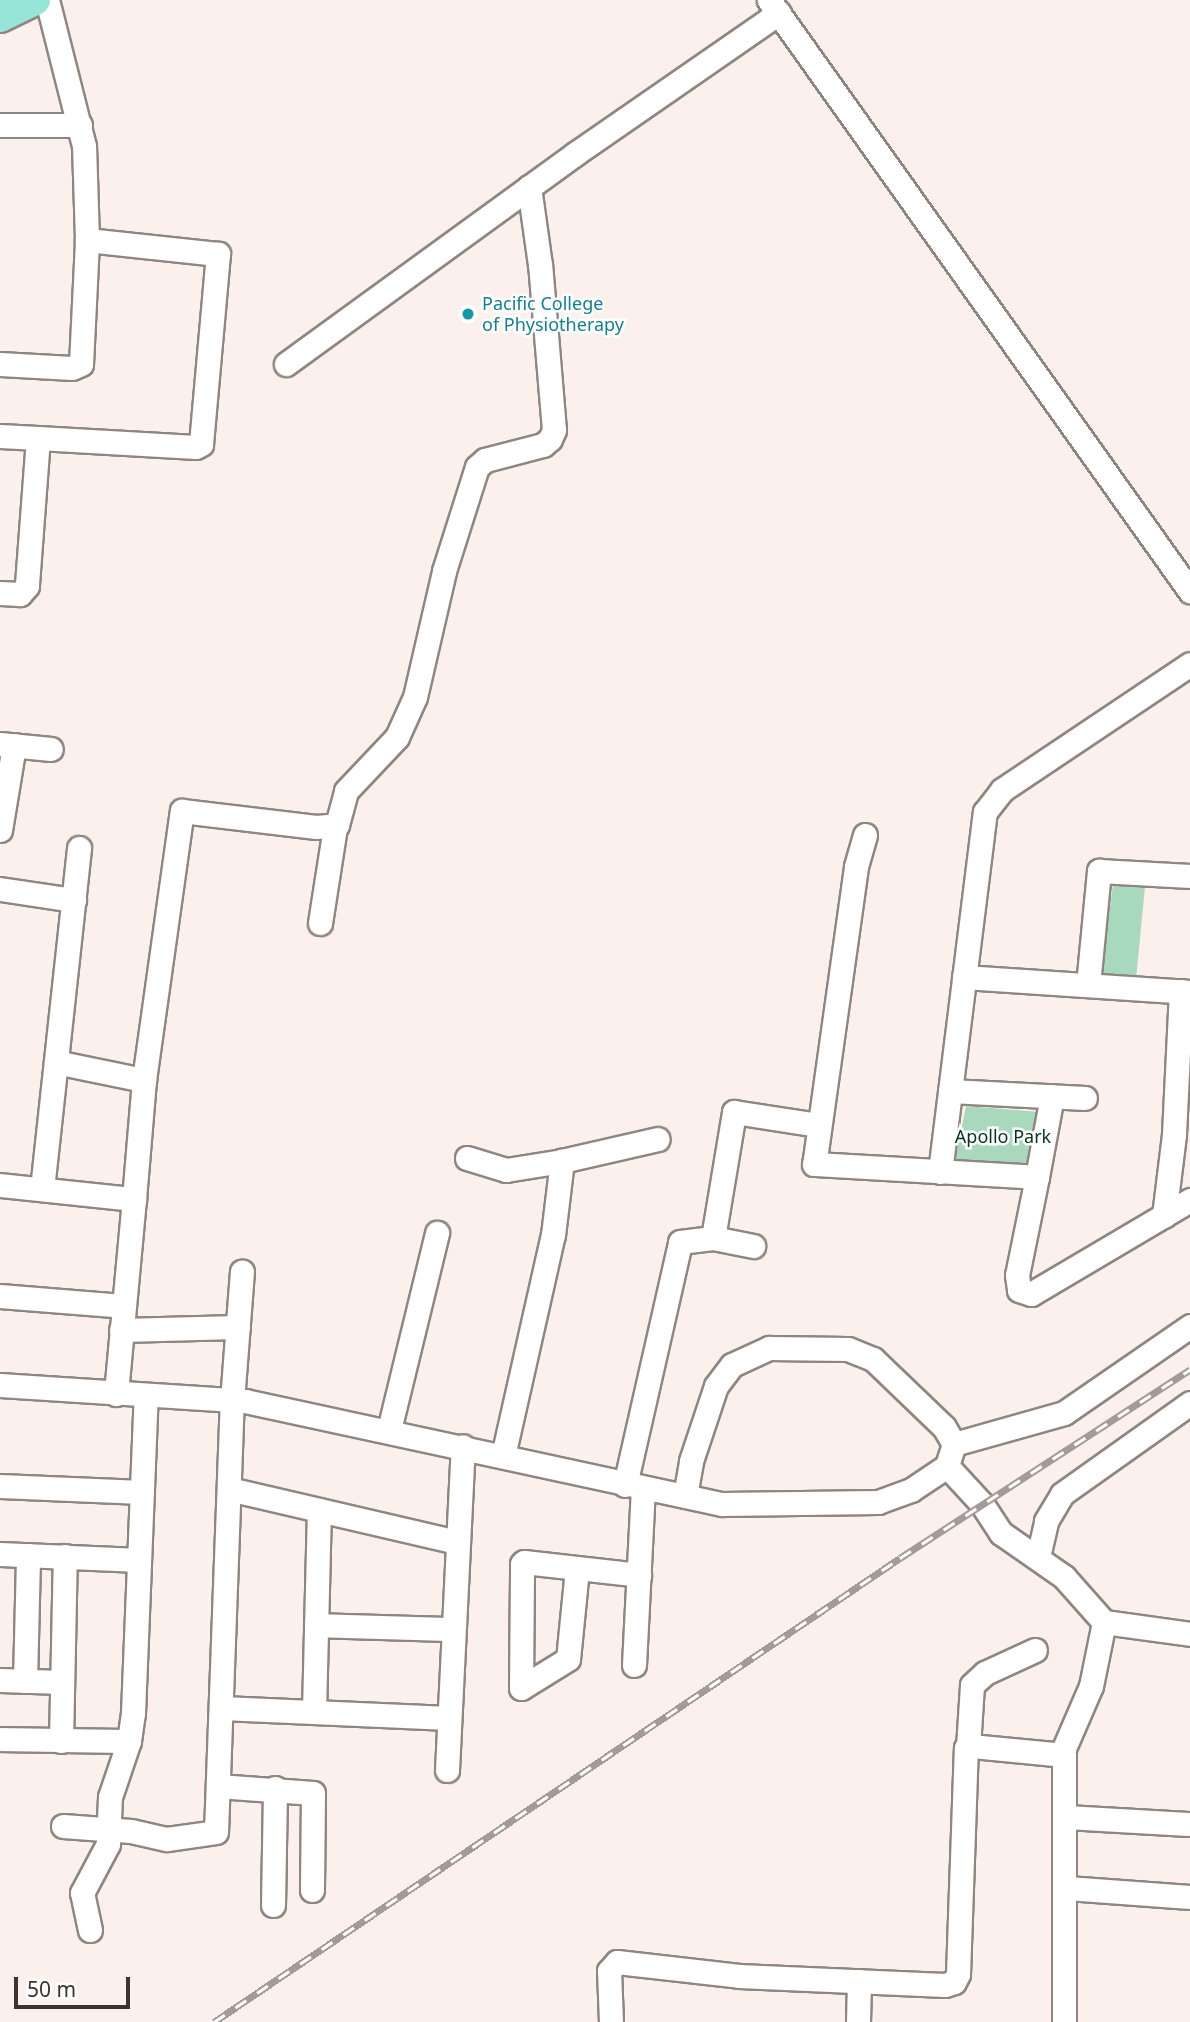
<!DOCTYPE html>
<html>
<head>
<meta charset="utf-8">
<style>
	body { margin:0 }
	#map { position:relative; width:1190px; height:2022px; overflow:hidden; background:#fbf0eb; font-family:"Noto Sans",sans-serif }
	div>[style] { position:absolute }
	.green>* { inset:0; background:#a8d9bd }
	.roads { filter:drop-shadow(2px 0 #908680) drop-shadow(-2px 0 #908680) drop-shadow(0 2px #908680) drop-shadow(0 -2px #908680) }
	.minor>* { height:23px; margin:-11.5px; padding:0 11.5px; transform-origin:11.5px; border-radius:11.5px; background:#fff }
	.major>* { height:30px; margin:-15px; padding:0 15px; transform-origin:15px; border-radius:15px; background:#95e6d9 }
	.rail>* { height:7px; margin-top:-3.5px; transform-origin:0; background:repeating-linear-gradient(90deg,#fff 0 13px,#a39b97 0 26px); box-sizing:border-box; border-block:2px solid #a39b97 }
	.dots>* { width:19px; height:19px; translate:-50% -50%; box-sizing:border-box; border:4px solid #fff; border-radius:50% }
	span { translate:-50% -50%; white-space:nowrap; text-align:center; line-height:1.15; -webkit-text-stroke:5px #fff; paint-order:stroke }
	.culture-label { font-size:18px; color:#0d838f }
	.left { translate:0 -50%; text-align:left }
	.park-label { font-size:18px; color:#01351f }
	.scale { position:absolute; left:14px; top:1977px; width:116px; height:32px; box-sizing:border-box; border:4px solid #393432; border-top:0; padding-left:9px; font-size:21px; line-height:24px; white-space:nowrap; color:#393432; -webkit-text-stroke:5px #fff; paint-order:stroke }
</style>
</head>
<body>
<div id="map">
	<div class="green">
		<div style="clip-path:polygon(1113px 884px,1145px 887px,1136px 979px,1101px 977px)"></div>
		<div style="clip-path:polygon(966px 1106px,1039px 1112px,1029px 1163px,955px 1161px)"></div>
	</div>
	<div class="roads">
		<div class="minor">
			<div style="left:769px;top:0;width:726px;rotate:54.54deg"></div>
			<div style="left:0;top:125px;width:80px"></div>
			<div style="left:0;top:364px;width:72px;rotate:3.2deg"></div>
			<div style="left:72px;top:368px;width:10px;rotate:-24deg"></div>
			<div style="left:81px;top:364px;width:124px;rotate:-87.2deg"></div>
			<div style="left:87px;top:240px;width:94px;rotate:-91.8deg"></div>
			<div style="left:84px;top:146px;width:151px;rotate:-104.2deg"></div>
			<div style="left:286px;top:364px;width:357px;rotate:-36deg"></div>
			<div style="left:575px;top:154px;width:248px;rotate:-34.7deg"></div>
			<div style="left:0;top:436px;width:38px;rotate:3deg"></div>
			<div style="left:38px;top:438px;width:148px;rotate:94.3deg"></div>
			<div style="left:27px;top:586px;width:11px;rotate:131deg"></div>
			<div style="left:20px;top:594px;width:20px;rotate:-177deg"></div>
			<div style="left:38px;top:438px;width:158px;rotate:3.3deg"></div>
			<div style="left:196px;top:447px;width:6px;rotate:-31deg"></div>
			<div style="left:201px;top:444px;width:191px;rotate:-84.9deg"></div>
			<div style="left:218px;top:254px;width:132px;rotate:-173.9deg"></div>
			<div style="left:0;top:744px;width:51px;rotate:5.6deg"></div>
			<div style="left:0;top:830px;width:86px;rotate:-80.6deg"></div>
			<div style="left:865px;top:835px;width:33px;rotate:106deg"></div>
			<div style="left:856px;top:867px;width:300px;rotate:98deg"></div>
			<div style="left:814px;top:1164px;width:223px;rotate:3.3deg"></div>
			<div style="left:1037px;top:1177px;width:100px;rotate:101.5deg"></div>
			<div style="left:1017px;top:1275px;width:15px;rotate:82deg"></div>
			<div style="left:1019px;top:1290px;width:13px;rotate:18deg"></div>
			<div style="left:1031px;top:1294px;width:185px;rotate:-30.6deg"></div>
			<div style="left:0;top:889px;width:75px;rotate:8.5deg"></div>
			<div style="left:320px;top:923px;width:97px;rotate:-81.1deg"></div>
			<div style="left:964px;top:977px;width:226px;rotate:3.8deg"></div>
			<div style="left:1088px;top:985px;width:115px;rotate:-84.5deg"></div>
			<div style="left:1099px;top:871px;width:91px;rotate:3.1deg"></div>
			<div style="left:56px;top:1062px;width:90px;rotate:11.6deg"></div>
			<div style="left:950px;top:1091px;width:135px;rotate:3deg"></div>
			<div style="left:467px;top:1158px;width:41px;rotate:17.1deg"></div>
			<div style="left:506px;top:1170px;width:57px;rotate:-9.1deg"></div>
			<div style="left:940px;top:1172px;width:363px;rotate:-82.9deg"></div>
			<div style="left:985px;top:812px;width:28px;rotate:-52deg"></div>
			<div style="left:1002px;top:790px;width:226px;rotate:-33.8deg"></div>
			<div style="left:1037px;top:1177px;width:82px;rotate:-79.5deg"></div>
			<div style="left:0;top:1185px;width:135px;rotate:6deg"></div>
			<div style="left:134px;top:1199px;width:196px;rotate:95.3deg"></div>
			<div style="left:42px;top:1189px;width:343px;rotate:-83.8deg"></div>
			<div style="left:134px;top:1199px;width:119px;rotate:-85.2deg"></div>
			<div style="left:144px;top:1080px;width:272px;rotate:-82deg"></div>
			<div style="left:182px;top:811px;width:135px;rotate:6.8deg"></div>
			<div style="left:316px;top:827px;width:21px;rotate:-5deg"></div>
			<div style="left:337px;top:825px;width:35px;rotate:-75deg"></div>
			<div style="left:346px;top:791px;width:74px;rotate:-46.6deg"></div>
			<div style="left:397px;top:737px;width:44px;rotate:-65.8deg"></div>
			<div style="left:415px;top:697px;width:129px;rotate:-77deg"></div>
			<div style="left:444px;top:571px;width:109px;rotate:-72.4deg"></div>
			<div style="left:477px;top:467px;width:11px;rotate:-41deg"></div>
			<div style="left:485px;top:460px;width:60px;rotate:-14.5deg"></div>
			<div style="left:543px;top:445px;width:9px;rotate:-41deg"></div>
			<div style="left:550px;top:439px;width:10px;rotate:-66deg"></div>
			<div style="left:554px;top:430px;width:166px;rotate:-94.8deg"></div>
			<div style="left:540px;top:265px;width:79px;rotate:-98deg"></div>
			<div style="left:1164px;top:1216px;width:83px;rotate:-83deg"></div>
			<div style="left:1174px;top:1134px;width:143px;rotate:-87.2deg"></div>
			<div style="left:713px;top:1238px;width:41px;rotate:11.3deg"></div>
			<div style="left:0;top:1296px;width:123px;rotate:4.6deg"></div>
			<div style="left:121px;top:1330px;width:117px;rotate:-1.5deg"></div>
			<div style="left:0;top:1385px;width:246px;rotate:3.7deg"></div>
			<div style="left:245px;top:1401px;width:488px;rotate:12.2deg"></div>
			<div style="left:722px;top:1504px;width:156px;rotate:-0.7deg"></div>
			<div style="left:878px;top:1502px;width:35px;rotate:-20deg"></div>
			<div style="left:911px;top:1490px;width:43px;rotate:-33.7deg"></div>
			<div style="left:947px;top:1466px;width:52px;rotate:47.4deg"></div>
			<div style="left:982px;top:1504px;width:35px;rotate:57deg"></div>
			<div style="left:1001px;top:1533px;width:77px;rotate:34.9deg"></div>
			<div style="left:1064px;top:1577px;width:60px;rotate:48.4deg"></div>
			<div style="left:1104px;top:1622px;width:87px;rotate:7.9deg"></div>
			<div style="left:389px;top:1430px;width:203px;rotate:-76.3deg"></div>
			<div style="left:954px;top:1444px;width:114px;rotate:-15.7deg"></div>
			<div style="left:1064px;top:1413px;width:153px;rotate:-34.6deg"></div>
			<div style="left:503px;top:1456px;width:227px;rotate:-77.3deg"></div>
			<div style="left:553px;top:1235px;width:75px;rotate:-83.1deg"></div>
			<div style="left:562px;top:1161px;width:98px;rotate:-12.9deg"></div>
			<div style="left:625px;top:1485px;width:249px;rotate:-77.2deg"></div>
			<div style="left:680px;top:1242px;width:33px;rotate:-7deg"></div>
			<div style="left:713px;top:1238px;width:128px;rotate:-80.5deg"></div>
			<div style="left:734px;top:1112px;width:86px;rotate:8.7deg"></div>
			<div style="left:0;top:1486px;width:142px;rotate:2.4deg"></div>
			<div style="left:229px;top:1489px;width:234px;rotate:13.1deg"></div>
			<div style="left:685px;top:1496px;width:36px;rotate:-80deg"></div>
			<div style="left:691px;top:1461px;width:79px;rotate:-71.6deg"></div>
			<div style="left:716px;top:1386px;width:26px;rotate:-53deg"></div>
			<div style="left:732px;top:1365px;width:41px;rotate:-24.7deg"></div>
			<div style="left:769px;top:1348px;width:79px;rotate:0.7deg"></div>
			<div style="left:848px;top:1349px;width:27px;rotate:22deg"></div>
			<div style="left:873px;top:1359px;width:98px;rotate:43.8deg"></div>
			<div style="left:944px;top:1427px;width:20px;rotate:60deg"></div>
			<div style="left:954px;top:1444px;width:23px;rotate:108deg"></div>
			<div style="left:0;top:1554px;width:139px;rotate:2.5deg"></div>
			<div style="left:1038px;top:1557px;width:37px;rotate:-77deg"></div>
			<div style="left:1046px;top:1521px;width:31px;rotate:-59deg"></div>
			<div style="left:1062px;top:1494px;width:157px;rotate:-35.4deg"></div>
			<div style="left:577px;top:1569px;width:90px;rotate:95.7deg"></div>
			<div style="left:568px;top:1659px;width:55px;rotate:148.3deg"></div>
			<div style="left:521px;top:1688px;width:124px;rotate:-89.5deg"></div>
			<div style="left:522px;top:1564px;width:3px;rotate:-45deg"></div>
			<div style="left:524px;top:1562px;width:116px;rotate:6.4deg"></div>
			<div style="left:316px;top:1625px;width:137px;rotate:1.7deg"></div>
			<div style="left:634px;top:1665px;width:177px;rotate:-87.1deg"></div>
			<div style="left:0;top:1680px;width:62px;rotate:1.8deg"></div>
			<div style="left:25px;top:1681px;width:126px;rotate:-88.6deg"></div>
			<div style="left:222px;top:1708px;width:227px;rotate:2.5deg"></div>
			<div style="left:314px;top:1712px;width:202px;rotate:-88.6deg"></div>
			<div style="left:0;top:1739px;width:129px;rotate:0.9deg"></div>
			<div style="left:61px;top:1741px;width:185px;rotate:-88.8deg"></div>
			<div style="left:968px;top:1747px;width:62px;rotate:-86.3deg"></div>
			<div style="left:972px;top:1685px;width:18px;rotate:-43deg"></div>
			<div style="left:985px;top:1673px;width:55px;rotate:-24.7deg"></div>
			<div style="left:1062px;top:1753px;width:73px;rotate:-66.6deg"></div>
			<div style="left:1091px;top:1686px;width:65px;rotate:-78.5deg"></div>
			<div style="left:447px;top:1770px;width:324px;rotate:-87.2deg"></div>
			<div style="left:218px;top:1786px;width:95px;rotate:4.2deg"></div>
			<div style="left:313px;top:1793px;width:97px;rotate:90.6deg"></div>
			<div style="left:1066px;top:1817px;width:122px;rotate:3.3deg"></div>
			<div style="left:63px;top:1826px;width:68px;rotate:4.2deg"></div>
			<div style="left:131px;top:1831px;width:37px;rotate:13deg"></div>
			<div style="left:167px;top:1839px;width:49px;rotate:-8.1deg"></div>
			<div style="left:216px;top:1832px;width:431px;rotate:-87.9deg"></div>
			<div style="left:232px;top:1401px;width:130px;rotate:-85.6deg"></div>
			<div style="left:1067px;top:1888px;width:123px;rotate:4.2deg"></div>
			<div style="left:273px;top:1905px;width:117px;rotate:-89deg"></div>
			<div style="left:90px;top:1930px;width:38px;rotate:-102deg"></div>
			<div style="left:82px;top:1893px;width:55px;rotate:-62deg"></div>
			<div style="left:108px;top:1844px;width:47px;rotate:-87.6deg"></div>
			<div style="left:110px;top:1797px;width:59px;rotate:-71.3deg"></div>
			<div style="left:129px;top:1741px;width:28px;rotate:-82deg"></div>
			<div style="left:133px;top:1713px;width:317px;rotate:-87.7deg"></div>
			<div style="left:611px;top:2022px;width:51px;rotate:-92.2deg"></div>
			<div style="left:609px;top:1971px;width:12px;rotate:-48deg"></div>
			<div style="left:617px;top:1962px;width:123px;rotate:6.5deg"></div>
			<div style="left:739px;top:1976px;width:206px;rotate:2.5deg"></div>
			<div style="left:945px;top:1985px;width:9px;rotate:-18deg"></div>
			<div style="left:954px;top:1982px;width:9px;rotate:-63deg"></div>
			<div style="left:958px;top:1974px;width:226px;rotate:-88deg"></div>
			<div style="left:966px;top:1748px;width:5px;rotate:-22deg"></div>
			<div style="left:971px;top:1746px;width:93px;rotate:5.5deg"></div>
			<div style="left:1064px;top:1755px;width:267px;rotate:90deg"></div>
			<div style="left:858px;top:2022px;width:41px;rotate:-88.6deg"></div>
		</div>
		<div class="major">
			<div style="left:0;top:17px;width:39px;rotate:-26deg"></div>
		</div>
	</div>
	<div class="rail">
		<div style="left:214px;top:2022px;width:828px;rotate:-34.07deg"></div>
		<div style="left:900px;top:1558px;width:346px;rotate:-33deg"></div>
	</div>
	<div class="dots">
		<div style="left:468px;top:314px;background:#0f9aa8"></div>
	</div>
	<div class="culture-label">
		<span class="left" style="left:482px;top:314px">Pacific College<br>of Physiotherapy</span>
	</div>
	<div class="park-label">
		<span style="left:1003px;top:1136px">Apollo Park</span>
	</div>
	<div class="scale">50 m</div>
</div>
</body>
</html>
